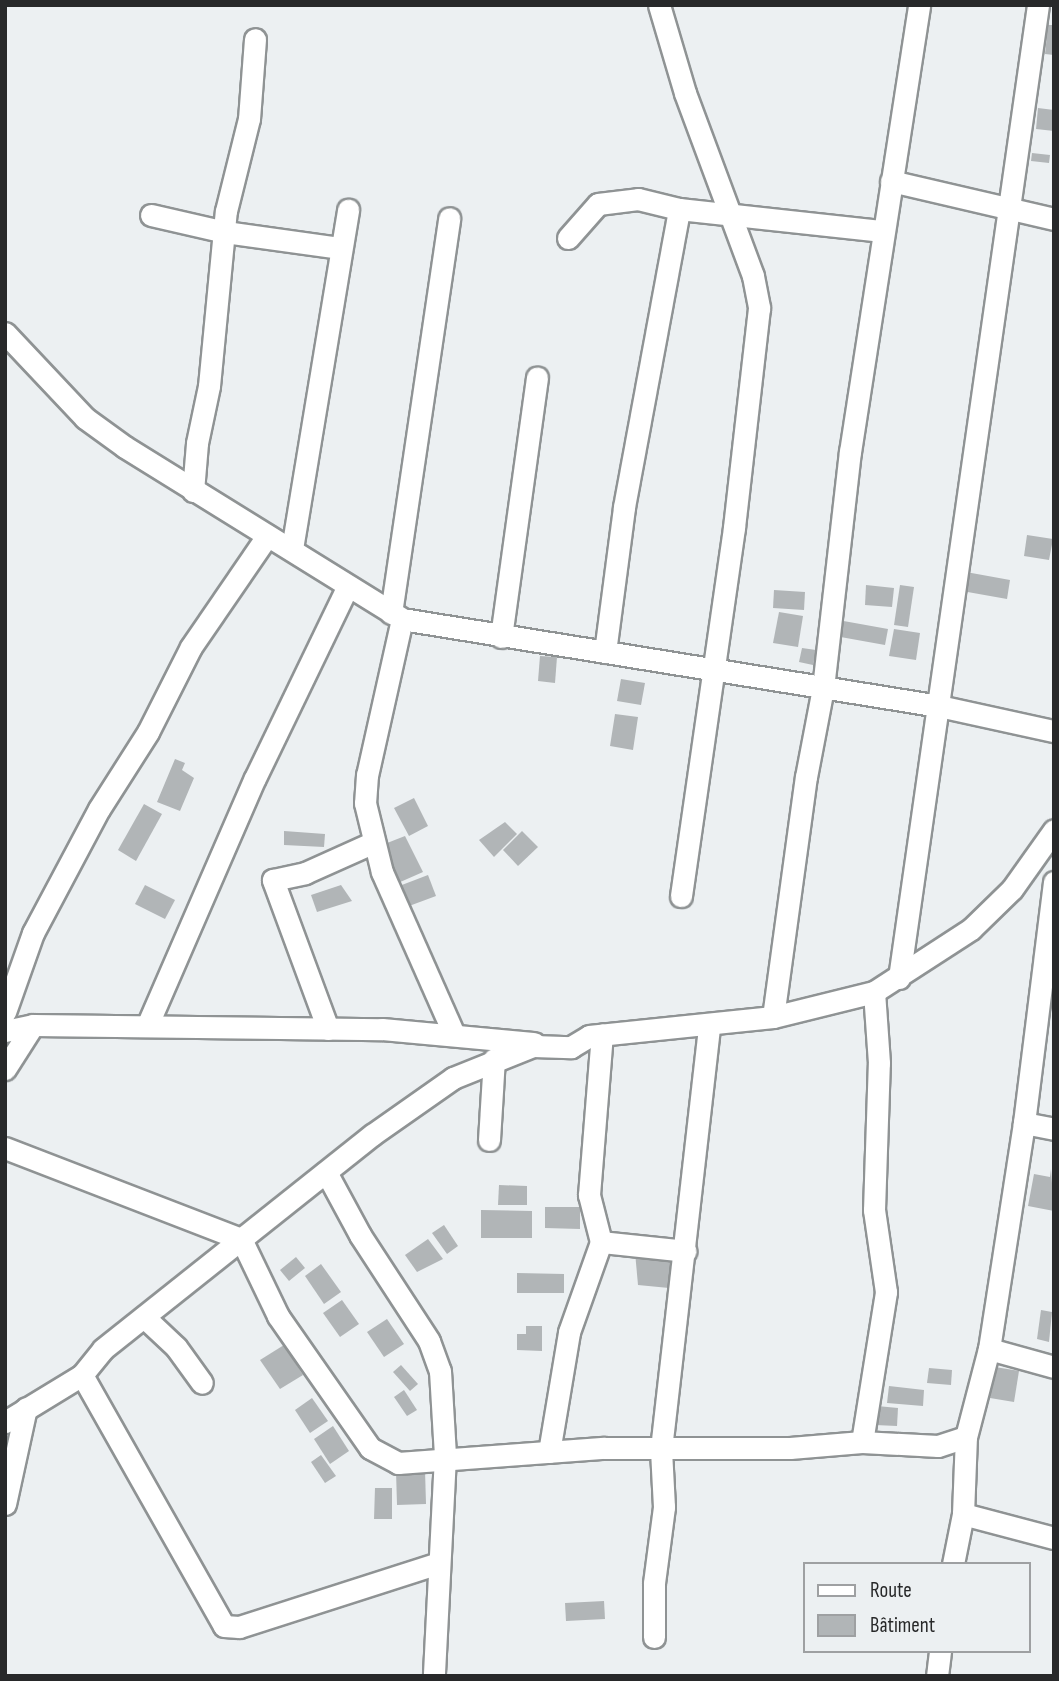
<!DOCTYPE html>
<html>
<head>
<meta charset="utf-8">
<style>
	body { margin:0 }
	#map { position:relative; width:1059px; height:1681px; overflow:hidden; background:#ecf0f2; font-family:"Sofia Sans Condensed",sans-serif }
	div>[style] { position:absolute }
	.building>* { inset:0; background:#b1b5b7 }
	.roads { filter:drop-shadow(2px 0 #8f9394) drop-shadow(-2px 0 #8f9394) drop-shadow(0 2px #8f9394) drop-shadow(0 -2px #8f9394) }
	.minor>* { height:21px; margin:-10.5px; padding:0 10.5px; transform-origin:10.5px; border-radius:10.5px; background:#fff }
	span { translate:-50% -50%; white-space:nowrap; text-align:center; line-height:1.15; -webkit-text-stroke:5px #ecf0f2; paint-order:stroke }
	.frame { position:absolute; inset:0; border:7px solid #28292a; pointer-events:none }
	.legend { position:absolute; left:803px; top:1562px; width:228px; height:91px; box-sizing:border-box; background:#ecf0f2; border:2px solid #9ea0a2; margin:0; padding:9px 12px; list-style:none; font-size:21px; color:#28292a }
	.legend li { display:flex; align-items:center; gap:14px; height:35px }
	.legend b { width:35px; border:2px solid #9ea0a2 }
</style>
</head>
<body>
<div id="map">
	<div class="building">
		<div style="clip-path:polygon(1048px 25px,1054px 25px,1054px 55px,1045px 54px)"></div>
		<div style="clip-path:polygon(1038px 108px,1054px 110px,1054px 131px,1036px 129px)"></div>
		<div style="clip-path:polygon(1032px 153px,1050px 155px,1049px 163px,1031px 161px)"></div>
		<div style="clip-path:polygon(1027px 535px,1053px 539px,1049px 560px,1024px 556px)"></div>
		<div style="clip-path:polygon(966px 572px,1010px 580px,1007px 599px,962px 591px)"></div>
		<div style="clip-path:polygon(866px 585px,894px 588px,892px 607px,865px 605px)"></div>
		<div style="clip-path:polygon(900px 585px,914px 587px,908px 627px,894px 625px)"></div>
		<div style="clip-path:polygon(774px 590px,805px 592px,804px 610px,773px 608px)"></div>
		<div style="clip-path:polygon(779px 612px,803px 616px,798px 647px,773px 643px)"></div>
		<div style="clip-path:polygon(838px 620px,888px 629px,885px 645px,835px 636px)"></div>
		<div style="clip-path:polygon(894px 629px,920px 633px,916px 660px,889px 656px)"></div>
		<div style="clip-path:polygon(802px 648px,816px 650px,813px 665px,799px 662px)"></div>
		<div style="clip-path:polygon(540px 656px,557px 657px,555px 683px,538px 681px)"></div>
		<div style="clip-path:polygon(621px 679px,645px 683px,641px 705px,617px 701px)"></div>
		<div style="clip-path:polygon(615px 714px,638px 717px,633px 750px,610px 746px)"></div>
		<div style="clip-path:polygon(175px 759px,185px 763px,182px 770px,194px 778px,180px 811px,157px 802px)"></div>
		<div style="clip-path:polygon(414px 798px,428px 826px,409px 836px,394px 808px)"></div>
		<div style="clip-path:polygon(144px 804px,162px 814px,136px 861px,118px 850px)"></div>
		<div style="clip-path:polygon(505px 822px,517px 834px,494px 857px,479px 840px)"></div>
		<div style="clip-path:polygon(284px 831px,325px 834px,324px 847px,284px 845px)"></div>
		<div style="clip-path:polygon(522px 831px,538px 847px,518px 866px,503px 850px)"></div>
		<div style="clip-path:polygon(405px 836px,423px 872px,398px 883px,382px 845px)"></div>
		<div style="clip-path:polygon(428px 875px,436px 896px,401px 909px,394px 888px)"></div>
		<div style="clip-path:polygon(145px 885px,175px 900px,165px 919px,135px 904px)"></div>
		<div style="clip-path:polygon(341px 885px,352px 901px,317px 912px,311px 895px)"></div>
		<div style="clip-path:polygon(1051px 1169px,1054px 1211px,1028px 1206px,1034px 1174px,1050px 1177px)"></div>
		<div style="clip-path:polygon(499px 1185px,527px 1186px,527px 1205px,498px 1205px)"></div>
		<div style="clip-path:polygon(545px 1207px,580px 1207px,580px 1229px,545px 1228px)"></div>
		<div style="clip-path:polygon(481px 1210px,532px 1211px,532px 1238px,481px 1238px)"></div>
		<div style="clip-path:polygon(444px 1225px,458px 1246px,447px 1254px,432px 1233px)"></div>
		<div style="clip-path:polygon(428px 1239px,443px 1259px,417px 1272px,405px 1255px)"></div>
		<div style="clip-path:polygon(635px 1252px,671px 1255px,669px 1288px,638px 1285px)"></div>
		<div style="clip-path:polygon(296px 1257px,305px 1268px,289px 1281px,280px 1270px)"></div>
		<div style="clip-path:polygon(321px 1264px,341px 1292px,324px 1304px,305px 1276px)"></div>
		<div style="clip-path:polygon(517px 1273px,564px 1274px,564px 1293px,517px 1293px)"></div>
		<div style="clip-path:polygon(342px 1300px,359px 1324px,340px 1337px,323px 1313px)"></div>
		<div style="clip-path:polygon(1041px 1310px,1052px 1312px,1049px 1342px,1037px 1339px)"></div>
		<div style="clip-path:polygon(387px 1319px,404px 1344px,384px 1357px,367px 1332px)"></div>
		<div style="clip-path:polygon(526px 1326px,542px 1326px,542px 1351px,517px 1350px,517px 1334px,526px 1334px)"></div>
		<div style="clip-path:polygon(284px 1345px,303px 1375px,280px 1389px,260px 1360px)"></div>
		<div style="clip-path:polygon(401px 1365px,418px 1384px,410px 1391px,393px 1372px)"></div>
		<div style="clip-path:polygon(995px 1367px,1019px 1371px,1014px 1402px,990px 1398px)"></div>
		<div style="clip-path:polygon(929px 1368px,952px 1370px,951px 1385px,927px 1383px)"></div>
		<div style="clip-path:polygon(889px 1386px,924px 1390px,923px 1406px,887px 1403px)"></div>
		<div style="clip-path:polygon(404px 1390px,417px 1410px,407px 1416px,394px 1397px)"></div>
		<div style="clip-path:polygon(312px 1398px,328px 1421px,310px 1433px,295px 1410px)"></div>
		<div style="clip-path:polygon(877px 1406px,898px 1408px,897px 1426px,875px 1425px)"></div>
		<div style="clip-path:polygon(333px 1426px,349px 1451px,330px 1464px,314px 1439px)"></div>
		<div style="clip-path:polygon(321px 1455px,336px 1476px,325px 1483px,311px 1462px)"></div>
		<div style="clip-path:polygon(425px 1470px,426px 1504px,397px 1505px,396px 1471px)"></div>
		<div style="clip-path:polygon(375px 1488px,392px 1488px,392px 1519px,374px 1519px)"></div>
		<div style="clip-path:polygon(604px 1601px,605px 1619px,566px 1621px,565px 1603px)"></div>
	</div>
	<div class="roads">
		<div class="minor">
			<div style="left:659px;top:5px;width:92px;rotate:73.5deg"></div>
			<div style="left:685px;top:93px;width:195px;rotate:69.6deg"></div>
			<div style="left:753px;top:276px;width:33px;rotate:79deg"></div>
			<div style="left:759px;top:308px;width:221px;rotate:96.5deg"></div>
			<div style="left:734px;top:528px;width:372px;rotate:98.2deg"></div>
			<div style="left:891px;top:181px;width:167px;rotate:13.1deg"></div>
			<div style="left:151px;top:215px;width:76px;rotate:12.9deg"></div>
			<div style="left:225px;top:232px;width:117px;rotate:7.9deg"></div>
			<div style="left:568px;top:238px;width:45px;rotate:-48.6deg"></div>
			<div style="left:598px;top:204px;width:40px;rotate:-7.1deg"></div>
			<div style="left:638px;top:199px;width:42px;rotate:13.7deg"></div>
			<div style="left:679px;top:209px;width:205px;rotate:6.2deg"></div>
			<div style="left:5px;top:333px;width:117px;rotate:46.7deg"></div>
			<div style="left:85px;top:418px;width:49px;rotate:35.9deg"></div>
			<div style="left:125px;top:447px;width:326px;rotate:31.8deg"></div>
			<div style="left:402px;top:619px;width:544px;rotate:9.2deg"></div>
			<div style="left:939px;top:706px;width:118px;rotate:12.3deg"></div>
			<div style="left:193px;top:491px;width:48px;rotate:-85.2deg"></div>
			<div style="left:197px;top:443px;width:58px;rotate:-78.1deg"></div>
			<div style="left:209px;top:386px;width:176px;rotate:-84.5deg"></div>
			<div style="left:226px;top:211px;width:95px;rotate:-76deg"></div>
			<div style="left:249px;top:119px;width:80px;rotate:-85.7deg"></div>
			<div style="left:292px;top:549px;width:344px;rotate:-80.6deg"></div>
			<div style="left:391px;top:613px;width:399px;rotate:-81.6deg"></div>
			<div style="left:402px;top:619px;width:160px;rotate:102.6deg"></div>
			<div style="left:367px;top:775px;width:28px;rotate:94deg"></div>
			<div style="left:365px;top:803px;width:71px;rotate:76.2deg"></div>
			<div style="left:382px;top:872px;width:175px;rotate:66.1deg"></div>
			<div style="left:501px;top:637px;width:262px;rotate:-82.1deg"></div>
			<div style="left:605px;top:652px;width:146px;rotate:-82.5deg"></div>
			<div style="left:624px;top:507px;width:303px;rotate:-79.5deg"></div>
			<div style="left:899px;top:978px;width:983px;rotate:-81.87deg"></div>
			<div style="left:5px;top:1012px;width:84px;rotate:-70.5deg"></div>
			<div style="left:33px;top:933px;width:140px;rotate:-62deg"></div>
			<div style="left:99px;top:809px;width:91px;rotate:-57.5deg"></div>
			<div style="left:148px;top:732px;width:95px;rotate:-63.2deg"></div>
			<div style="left:191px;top:647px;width:135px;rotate:-55.6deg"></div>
			<div style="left:773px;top:1017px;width:242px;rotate:-82.2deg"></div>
			<div style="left:806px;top:777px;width:91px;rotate:-79.2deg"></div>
			<div style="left:823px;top:688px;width:238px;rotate:-83.5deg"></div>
			<div style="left:850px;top:452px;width:452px;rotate:-81.2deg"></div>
			<div style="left:147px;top:1026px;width:270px;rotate:-66.5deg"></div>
			<div style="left:255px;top:778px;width:213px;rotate:-64.2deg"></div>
			<div style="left:328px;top:1029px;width:159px;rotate:-110.3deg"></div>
			<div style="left:273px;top:880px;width:33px;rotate:-12deg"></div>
			<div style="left:305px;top:873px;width:73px;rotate:-24.1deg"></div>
			<div style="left:5px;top:1031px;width:29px;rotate:-12deg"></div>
			<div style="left:33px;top:1025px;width:349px;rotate:0.7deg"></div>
			<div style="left:382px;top:1029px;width:153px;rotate:5.3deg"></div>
			<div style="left:5px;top:1069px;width:52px;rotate:-57.5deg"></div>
			<div style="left:1024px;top:1123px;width:31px;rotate:11deg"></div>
			<div style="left:489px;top:1140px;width:81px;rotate:-86.5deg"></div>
			<div style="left:5px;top:1148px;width:253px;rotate:21.1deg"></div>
			<div style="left:241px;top:1239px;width:85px;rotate:64.3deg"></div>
			<div style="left:278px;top:1316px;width:161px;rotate:55.1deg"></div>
			<div style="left:370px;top:1448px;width:32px;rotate:28deg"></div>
			<div style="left:398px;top:1463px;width:207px;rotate:-4.2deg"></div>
			<div style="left:604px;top:1448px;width:186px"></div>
			<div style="left:790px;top:1448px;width:72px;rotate:-4.8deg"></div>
			<div style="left:862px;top:1442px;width:76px;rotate:3deg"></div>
			<div style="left:938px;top:1446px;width:29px;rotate:-18deg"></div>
			<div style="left:326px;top:1172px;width:72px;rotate:61.6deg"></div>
			<div style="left:360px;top:1235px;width:126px;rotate:56.9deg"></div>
			<div style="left:429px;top:1341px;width:32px;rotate:70deg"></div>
			<div style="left:440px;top:1371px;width:85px;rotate:86.6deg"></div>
			<div style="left:445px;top:1456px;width:220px;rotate:92.9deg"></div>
			<div style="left:601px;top:1242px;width:85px;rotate:6deg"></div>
			<div style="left:144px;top:1317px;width:44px;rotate:43.2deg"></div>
			<div style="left:176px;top:1347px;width:44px;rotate:54.2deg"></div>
			<div style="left:989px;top:1349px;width:67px;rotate:15.5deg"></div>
			<div style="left:82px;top:1375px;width:288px;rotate:60.5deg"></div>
			<div style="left:224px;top:1626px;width:15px;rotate:4deg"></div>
			<div style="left:239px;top:1627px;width:209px;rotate:-17.8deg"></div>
			<div style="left:5px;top:1422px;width:90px;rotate:-31.4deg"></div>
			<div style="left:82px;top:1375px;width:33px;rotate:-51deg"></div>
			<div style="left:103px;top:1349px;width:344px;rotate:-38.5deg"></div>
			<div style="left:372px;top:1135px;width:99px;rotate:-35.1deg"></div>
			<div style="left:453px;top:1078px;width:86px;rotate:-21.8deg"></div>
			<div style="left:533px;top:1046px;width:38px;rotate:2deg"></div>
			<div style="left:571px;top:1047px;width:21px;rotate:-31deg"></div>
			<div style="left:589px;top:1036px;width:185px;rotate:-5.9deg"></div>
			<div style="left:773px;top:1017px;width:104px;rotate:-13.9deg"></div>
			<div style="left:874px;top:992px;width:116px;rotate:-33deg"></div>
			<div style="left:971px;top:929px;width:57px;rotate:-44.3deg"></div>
			<div style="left:1012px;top:889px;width:72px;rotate:-54.6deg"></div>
			<div style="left:862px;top:1442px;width:152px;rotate:-80.9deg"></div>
			<div style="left:886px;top:1292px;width:83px;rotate:-98.3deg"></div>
			<div style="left:874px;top:1210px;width:147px;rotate:-88.1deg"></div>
			<div style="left:879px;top:1063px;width:71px;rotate:-94deg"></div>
			<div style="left:549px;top:1452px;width:122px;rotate:-80.5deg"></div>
			<div style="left:569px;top:1332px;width:96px;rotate:-70.4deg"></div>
			<div style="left:601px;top:1242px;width:49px;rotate:-104.3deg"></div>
			<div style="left:589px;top:1195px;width:161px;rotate:-85.4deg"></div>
			<div style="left:5px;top:1504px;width:98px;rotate:-77.7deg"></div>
			<div style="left:963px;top:1514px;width:94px;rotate:14.8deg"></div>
			<div style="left:953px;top:1564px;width:51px;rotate:-78.7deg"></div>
			<div style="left:963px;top:1514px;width:77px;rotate:-87.8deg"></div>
			<div style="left:966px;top:1437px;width:91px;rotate:-75.4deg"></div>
			<div style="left:989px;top:1349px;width:229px;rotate:-81.2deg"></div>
			<div style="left:1024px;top:1123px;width:243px;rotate:-82.9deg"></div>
			<div style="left:654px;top:1637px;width:54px;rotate:-90deg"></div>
			<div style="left:654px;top:1583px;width:77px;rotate:-82.5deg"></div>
			<div style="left:664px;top:1507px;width:58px;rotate:-93deg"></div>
			<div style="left:661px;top:1449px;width:427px;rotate:-83.5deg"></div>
			<div style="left:937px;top:1676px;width:25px;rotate:-83deg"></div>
		</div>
	</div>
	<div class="frame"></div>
	<ul class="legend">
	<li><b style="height:9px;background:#fff"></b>Route</li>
	<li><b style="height:19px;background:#b1b5b7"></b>Bâtiment</li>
	</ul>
</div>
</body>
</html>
